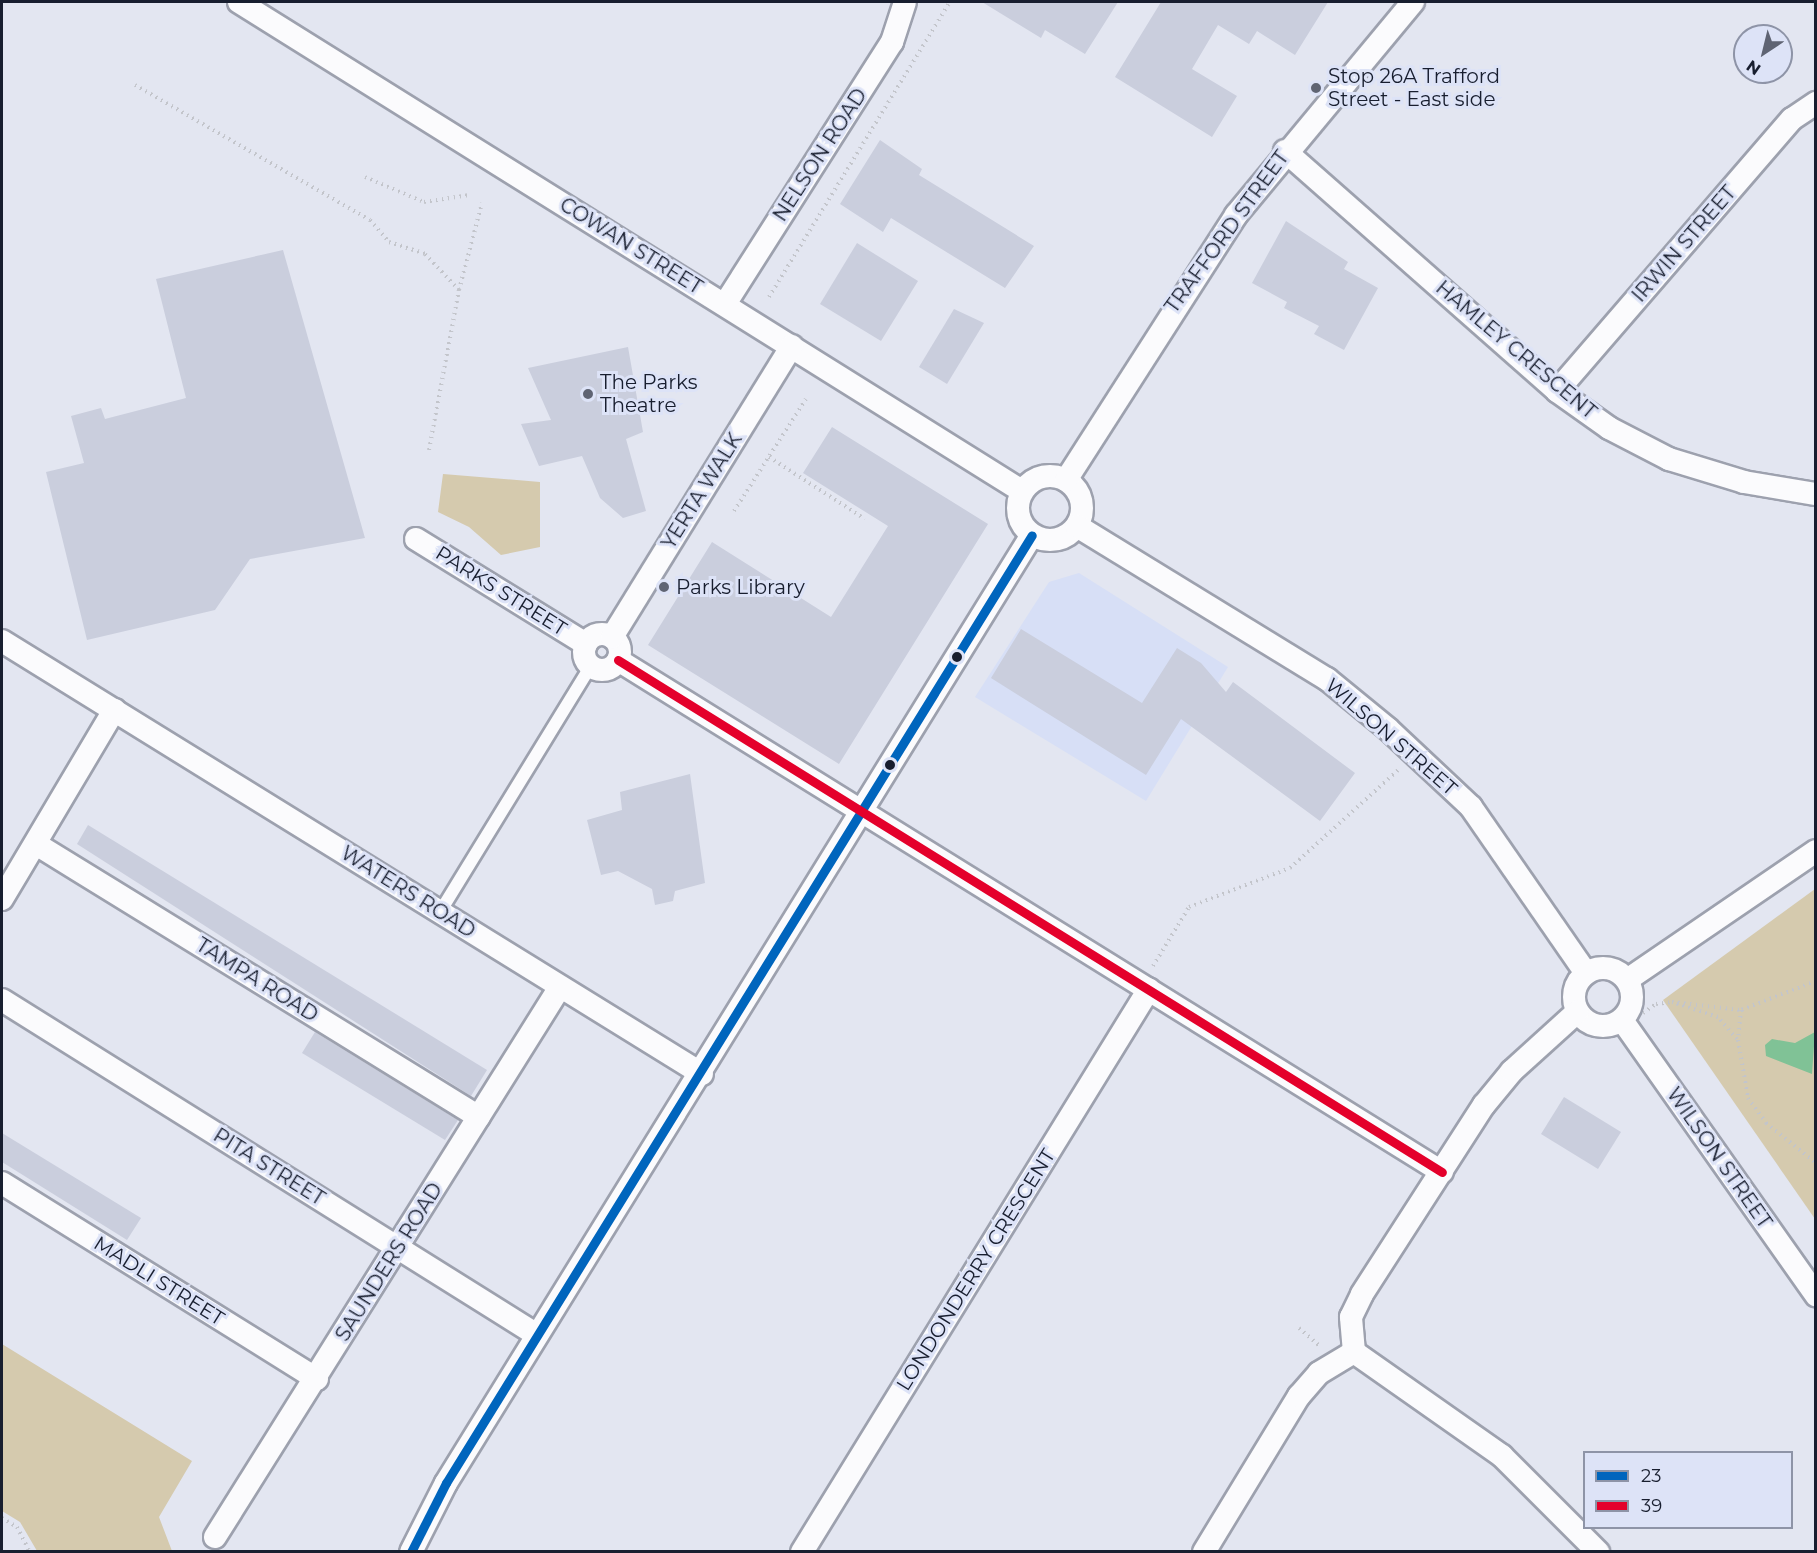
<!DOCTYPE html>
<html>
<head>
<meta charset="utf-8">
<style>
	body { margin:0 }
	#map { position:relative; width:1817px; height:1553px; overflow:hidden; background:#e3e6f1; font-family:Montserrat,sans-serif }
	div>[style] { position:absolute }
	.built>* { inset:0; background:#d7dff6 }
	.green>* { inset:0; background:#d5caae }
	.water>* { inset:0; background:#80c296 }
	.building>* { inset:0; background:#cacedd }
	.path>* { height:4px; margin-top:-2px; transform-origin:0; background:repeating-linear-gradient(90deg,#c3c5cb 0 1.5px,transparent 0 6px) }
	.roads { filter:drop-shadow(2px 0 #9da1ae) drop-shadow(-2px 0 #9da1ae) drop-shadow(0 2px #9da1ae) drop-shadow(0 -2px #9da1ae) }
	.lane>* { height:12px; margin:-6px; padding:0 6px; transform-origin:6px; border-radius:6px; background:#fbfbfd }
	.street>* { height:22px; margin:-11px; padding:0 11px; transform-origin:11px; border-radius:11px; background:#fbfbfd }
	.street>.ring { margin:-11px; padding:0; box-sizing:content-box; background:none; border:22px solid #fbfbfd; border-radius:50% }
	.bus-1>* { height:9px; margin:-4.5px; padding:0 4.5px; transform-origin:4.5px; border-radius:4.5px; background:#0065bd }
	.bus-2>* { height:9px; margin:-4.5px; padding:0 4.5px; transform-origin:4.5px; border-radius:4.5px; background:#e4002b }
	.dots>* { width:16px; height:16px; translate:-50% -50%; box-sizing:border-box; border:3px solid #dde3f7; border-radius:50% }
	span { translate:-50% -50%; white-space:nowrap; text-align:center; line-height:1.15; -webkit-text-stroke:6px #dde3f7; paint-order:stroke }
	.poi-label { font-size:20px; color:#181e2f }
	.left { translate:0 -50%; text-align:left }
	.street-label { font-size:20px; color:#181e2f }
	.frame { position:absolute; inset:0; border:3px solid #181e2f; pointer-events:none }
	.legend { position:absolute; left:1583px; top:1451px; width:210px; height:78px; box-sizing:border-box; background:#dde3f7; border:2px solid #8e94a7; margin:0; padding:8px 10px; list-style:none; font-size:18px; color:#181e2f }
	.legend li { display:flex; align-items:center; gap:12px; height:30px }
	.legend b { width:30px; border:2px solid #8e94a7 }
	.north { position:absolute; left:1733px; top:24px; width:60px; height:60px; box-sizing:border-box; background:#dde3f7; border:2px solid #8e94a7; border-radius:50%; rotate:215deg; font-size:16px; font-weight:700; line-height:24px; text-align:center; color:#181e2f }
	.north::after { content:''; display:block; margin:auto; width:21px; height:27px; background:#5f6473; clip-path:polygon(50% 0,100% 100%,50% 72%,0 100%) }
</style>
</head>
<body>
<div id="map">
	<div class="built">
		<div style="clip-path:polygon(1079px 573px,1228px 667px,1146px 801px,975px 697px,1049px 582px)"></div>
	</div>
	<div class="green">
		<div style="clip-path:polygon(443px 474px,540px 482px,540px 547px,501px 555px,469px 527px,438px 512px)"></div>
		<div style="clip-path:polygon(1815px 889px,1815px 1219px,1663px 1000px)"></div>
		<div style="clip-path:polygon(2px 1344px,192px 1461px,159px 1517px,172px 1551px,37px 1551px,20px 1522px,2px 1511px)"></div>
	</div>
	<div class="water">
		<div style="clip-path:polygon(1815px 1032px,1812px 1074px,1766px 1056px,1765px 1045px,1772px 1039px,1795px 1043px)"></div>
	</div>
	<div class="building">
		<div style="clip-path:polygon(982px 2px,1118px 2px,1085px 54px,1045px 30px,1041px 38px)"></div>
		<div style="clip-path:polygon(1161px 2px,1328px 2px,1295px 55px,1257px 31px,1249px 44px,1218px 25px,1192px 69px,1237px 96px,1212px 137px,1115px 77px)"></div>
		<div style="clip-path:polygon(880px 140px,922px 169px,919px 175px,1034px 246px,1005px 288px,891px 218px,883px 232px,840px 204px)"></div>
		<div style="clip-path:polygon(1286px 221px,1348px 262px,1344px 269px,1378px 288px,1344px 350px,1314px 334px,1319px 326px,1284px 308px,1287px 302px,1252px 283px)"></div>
		<div style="clip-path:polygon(857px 243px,918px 281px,881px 341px,820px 304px)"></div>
		<div style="clip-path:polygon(283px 250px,365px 538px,250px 559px,215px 610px,87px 640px,46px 472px,84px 463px,71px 416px,101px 408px,105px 419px,186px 398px,156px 279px)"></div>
		<div style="clip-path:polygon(954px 309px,984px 323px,947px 384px,919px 367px)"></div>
		<div style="clip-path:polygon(628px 347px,643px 432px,626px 439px,646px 511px,623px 518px,600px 498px,582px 456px,539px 466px,521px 424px,551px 420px,528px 368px)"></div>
		<div style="clip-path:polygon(832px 427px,988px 524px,839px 764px,648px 645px,712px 542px,831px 617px,888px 526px,803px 473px)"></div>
		<div style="clip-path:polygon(1021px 629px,1142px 703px,1177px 648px,1201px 663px,1226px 692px,1233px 682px,1355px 773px,1320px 821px,1181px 719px,1146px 775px,991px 678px)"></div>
		<div style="clip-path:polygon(690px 774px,705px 883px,675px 891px,673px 901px,655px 905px,652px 889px,618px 871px,601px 875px,587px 820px,622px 810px,620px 792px)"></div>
		<div style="clip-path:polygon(88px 825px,487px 1070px,471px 1096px,77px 844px)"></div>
		<div style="clip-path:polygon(315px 1032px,458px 1120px,445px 1140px,302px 1053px)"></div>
		<div style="clip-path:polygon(1564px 1097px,1621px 1132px,1598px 1169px,1541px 1134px)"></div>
		<div style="clip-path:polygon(2px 1133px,141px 1218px,127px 1240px,2px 1162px)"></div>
	</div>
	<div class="path">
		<div style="left:135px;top:85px;width:271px;rotate:29.9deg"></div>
		<div style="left:370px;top:220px;width:29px;rotate:49deg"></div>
		<div style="left:389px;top:242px;width:38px;rotate:18deg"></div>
		<div style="left:425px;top:254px;width:50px;rotate:46.6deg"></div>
		<div style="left:365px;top:177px;width:64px;rotate:23deg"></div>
		<div style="left:424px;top:202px;width:46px;rotate:-8.8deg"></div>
		<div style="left:769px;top:297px;width:346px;rotate:-58.5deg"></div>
		<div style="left:429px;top:450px;width:163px;rotate:-79.4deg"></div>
		<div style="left:459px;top:290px;width:90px;rotate:-75.2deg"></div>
		<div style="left:769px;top:457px;width:114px;rotate:32.9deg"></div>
		<div style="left:734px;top:511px;width:133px;rotate:-57.3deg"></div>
		<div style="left:1153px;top:966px;width:69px;rotate:-58.6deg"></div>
		<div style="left:1189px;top:907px;width:108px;rotate:-21.1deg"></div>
		<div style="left:1290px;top:868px;width:146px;rotate:-42.2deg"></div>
		<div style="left:1816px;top:981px;width:80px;rotate:158.9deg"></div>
		<div style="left:1741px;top:1010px;width:30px;rotate:96deg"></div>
		<div style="left:1738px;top:1040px;width:59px;rotate:80.2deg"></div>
		<div style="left:1748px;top:1098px;width:31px;rotate:54deg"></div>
		<div style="left:1766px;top:1123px;width:64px;rotate:38.7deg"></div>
		<div style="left:1643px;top:1013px;width:16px;rotate:-35deg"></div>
		<div style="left:1656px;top:1004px;width:16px;rotate:-7deg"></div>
		<div style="left:1737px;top:1039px;width:29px;rotate:-131deg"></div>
		<div style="left:1718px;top:1017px;width:48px;rotate:-161.9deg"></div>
		<div style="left:1672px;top:1002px;width:69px;rotate:6.6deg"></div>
		<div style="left:1299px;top:1328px;width:28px;rotate:41deg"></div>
		<div style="left:2px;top:1518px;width:17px;rotate:31deg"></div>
		<div style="left:17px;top:1527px;width:28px;rotate:63deg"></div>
	</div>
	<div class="roads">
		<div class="lane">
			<div style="left:440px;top:912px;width:289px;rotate:-58.5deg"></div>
		</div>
		<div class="street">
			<div style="left:239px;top:2px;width:923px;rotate:31.99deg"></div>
			<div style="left:1285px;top:151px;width:363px;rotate:41.4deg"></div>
			<div style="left:1557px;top:391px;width:64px;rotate:35.4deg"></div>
			<div style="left:1609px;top:428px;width:68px;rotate:27.3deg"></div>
			<div style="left:1669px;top:459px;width:78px;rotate:17deg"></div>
			<div style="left:1744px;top:482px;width:73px;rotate:9.5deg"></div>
			<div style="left:725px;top:304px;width:311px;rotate:-57.5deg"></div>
			<div style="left:892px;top:42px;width:42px;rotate:-72deg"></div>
			<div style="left:1557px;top:391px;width:359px;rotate:-49.2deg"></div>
			<div style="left:1792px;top:119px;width:29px;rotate:-34deg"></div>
			<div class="ring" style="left:1018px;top:476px;width:42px;height:42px"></div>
			<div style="left:1066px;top:480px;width:315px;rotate:-57.3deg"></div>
			<div style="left:1236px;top:215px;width:277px;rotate:-50.3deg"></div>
			<div style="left:1077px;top:526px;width:293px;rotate:31.5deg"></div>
			<div style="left:1327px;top:679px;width:79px;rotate:39.3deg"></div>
			<div style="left:1388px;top:729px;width:114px;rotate:43.2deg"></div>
			<div style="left:1471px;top:807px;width:202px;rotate:55.3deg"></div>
			<div style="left:416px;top:539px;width:200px;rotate:31.7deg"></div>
			<div class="ring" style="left:584px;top:634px;width:14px;height:14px"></div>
			<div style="left:612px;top:637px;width:342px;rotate:-58.3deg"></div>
			<div style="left:2px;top:641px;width:823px;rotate:31.74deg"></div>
			<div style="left:618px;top:660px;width:970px;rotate:31.86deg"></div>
			<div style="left:36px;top:844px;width:520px;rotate:31.64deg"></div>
			<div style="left:2px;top:899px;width:220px;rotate:-59.3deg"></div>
			<div class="ring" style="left:1574px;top:968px;width:36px;height:36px"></div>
			<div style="left:1627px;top:980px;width:229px;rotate:-34.3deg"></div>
			<div style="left:2px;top:1000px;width:631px;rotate:32.05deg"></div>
			<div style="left:1622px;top:1020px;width:337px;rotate:54.8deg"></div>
			<div style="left:2px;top:1183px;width:371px;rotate:31.9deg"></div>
			<div style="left:1354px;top:1352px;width:181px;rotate:35.1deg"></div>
			<div style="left:1502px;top:1456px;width:136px;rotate:45deg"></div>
			<div style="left:215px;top:1537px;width:649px;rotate:-57.9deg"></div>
			<div style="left:411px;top:1552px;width:77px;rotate:-63.1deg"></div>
			<div style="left:446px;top:1483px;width:1114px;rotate:-58.28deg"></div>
			<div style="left:802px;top:1552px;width:661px;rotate:-58.35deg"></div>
			<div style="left:1204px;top:1552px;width:183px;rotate:-58.7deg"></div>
			<div style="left:1299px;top:1396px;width:30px;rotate:-49deg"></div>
			<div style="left:1319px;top:1373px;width:41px;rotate:-31deg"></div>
			<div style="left:1354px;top:1352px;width:35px;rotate:-95deg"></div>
			<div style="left:1351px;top:1317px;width:25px;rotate:-64deg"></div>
			<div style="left:1362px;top:1294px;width:225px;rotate:-57.2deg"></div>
			<div style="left:1484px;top:1105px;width:44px;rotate:-50.5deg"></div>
			<div style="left:1512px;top:1071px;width:88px;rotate:-42.2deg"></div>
		</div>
	</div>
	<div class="bus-1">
		<div style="left:411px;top:1552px;width:77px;rotate:-63.1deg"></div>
		<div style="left:446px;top:1483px;width:1114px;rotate:-58.28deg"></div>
	</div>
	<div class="bus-2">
		<div style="left:618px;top:660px;width:970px;rotate:31.86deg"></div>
	</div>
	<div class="dots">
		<div style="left:1316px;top:88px;background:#5f6473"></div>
		<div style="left:588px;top:394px;background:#5f6473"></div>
		<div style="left:664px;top:587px;background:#5f6473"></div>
		<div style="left:957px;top:657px;background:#181e2f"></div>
		<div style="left:890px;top:765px;background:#181e2f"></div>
	</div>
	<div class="poi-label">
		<span class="left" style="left:1328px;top:88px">Stop 26A Trafford<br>Street - East side</span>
		<span class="left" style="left:600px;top:394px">The Parks<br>Theatre</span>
		<span class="left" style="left:676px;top:587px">Parks Library</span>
	</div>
	<div class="street-label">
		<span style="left:820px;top:155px;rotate:-57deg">NELSON ROAD</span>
		<span style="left:1227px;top:232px;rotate:-54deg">TRAFFORD STREET</span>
		<span style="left:1684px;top:244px;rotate:-49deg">IRWIN STREET</span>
		<span style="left:631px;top:246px;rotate:32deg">COWAN STREET</span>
		<span style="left:1516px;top:350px;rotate:40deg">HAMLEY CRESCENT</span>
		<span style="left:702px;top:491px;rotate:-58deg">YERTA WALK</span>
		<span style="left:501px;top:591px;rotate:32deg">PARKS STREET</span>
		<span style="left:1391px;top:737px;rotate:41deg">WILSON STREET</span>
		<span style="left:408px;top:892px;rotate:32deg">WATERS ROAD</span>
		<span style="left:257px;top:980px;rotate:32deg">TAMPA ROAD</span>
		<span style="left:1719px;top:1158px;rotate:55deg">WILSON STREET</span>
		<span style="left:269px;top:1167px;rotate:32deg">PITA STREET</span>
		<span style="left:389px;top:1262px;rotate:-58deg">SAUNDERS ROAD</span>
		<span style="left:976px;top:1270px;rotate:-58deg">LONDONDERRY CRESCENT</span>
		<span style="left:159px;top:1281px;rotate:32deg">MADLI STREET</span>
	</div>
	<div class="frame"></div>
	<ul class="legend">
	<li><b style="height:8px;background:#0065bd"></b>23</li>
	<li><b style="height:8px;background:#e4002b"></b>39</li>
	</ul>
	<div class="north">N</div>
</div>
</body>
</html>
